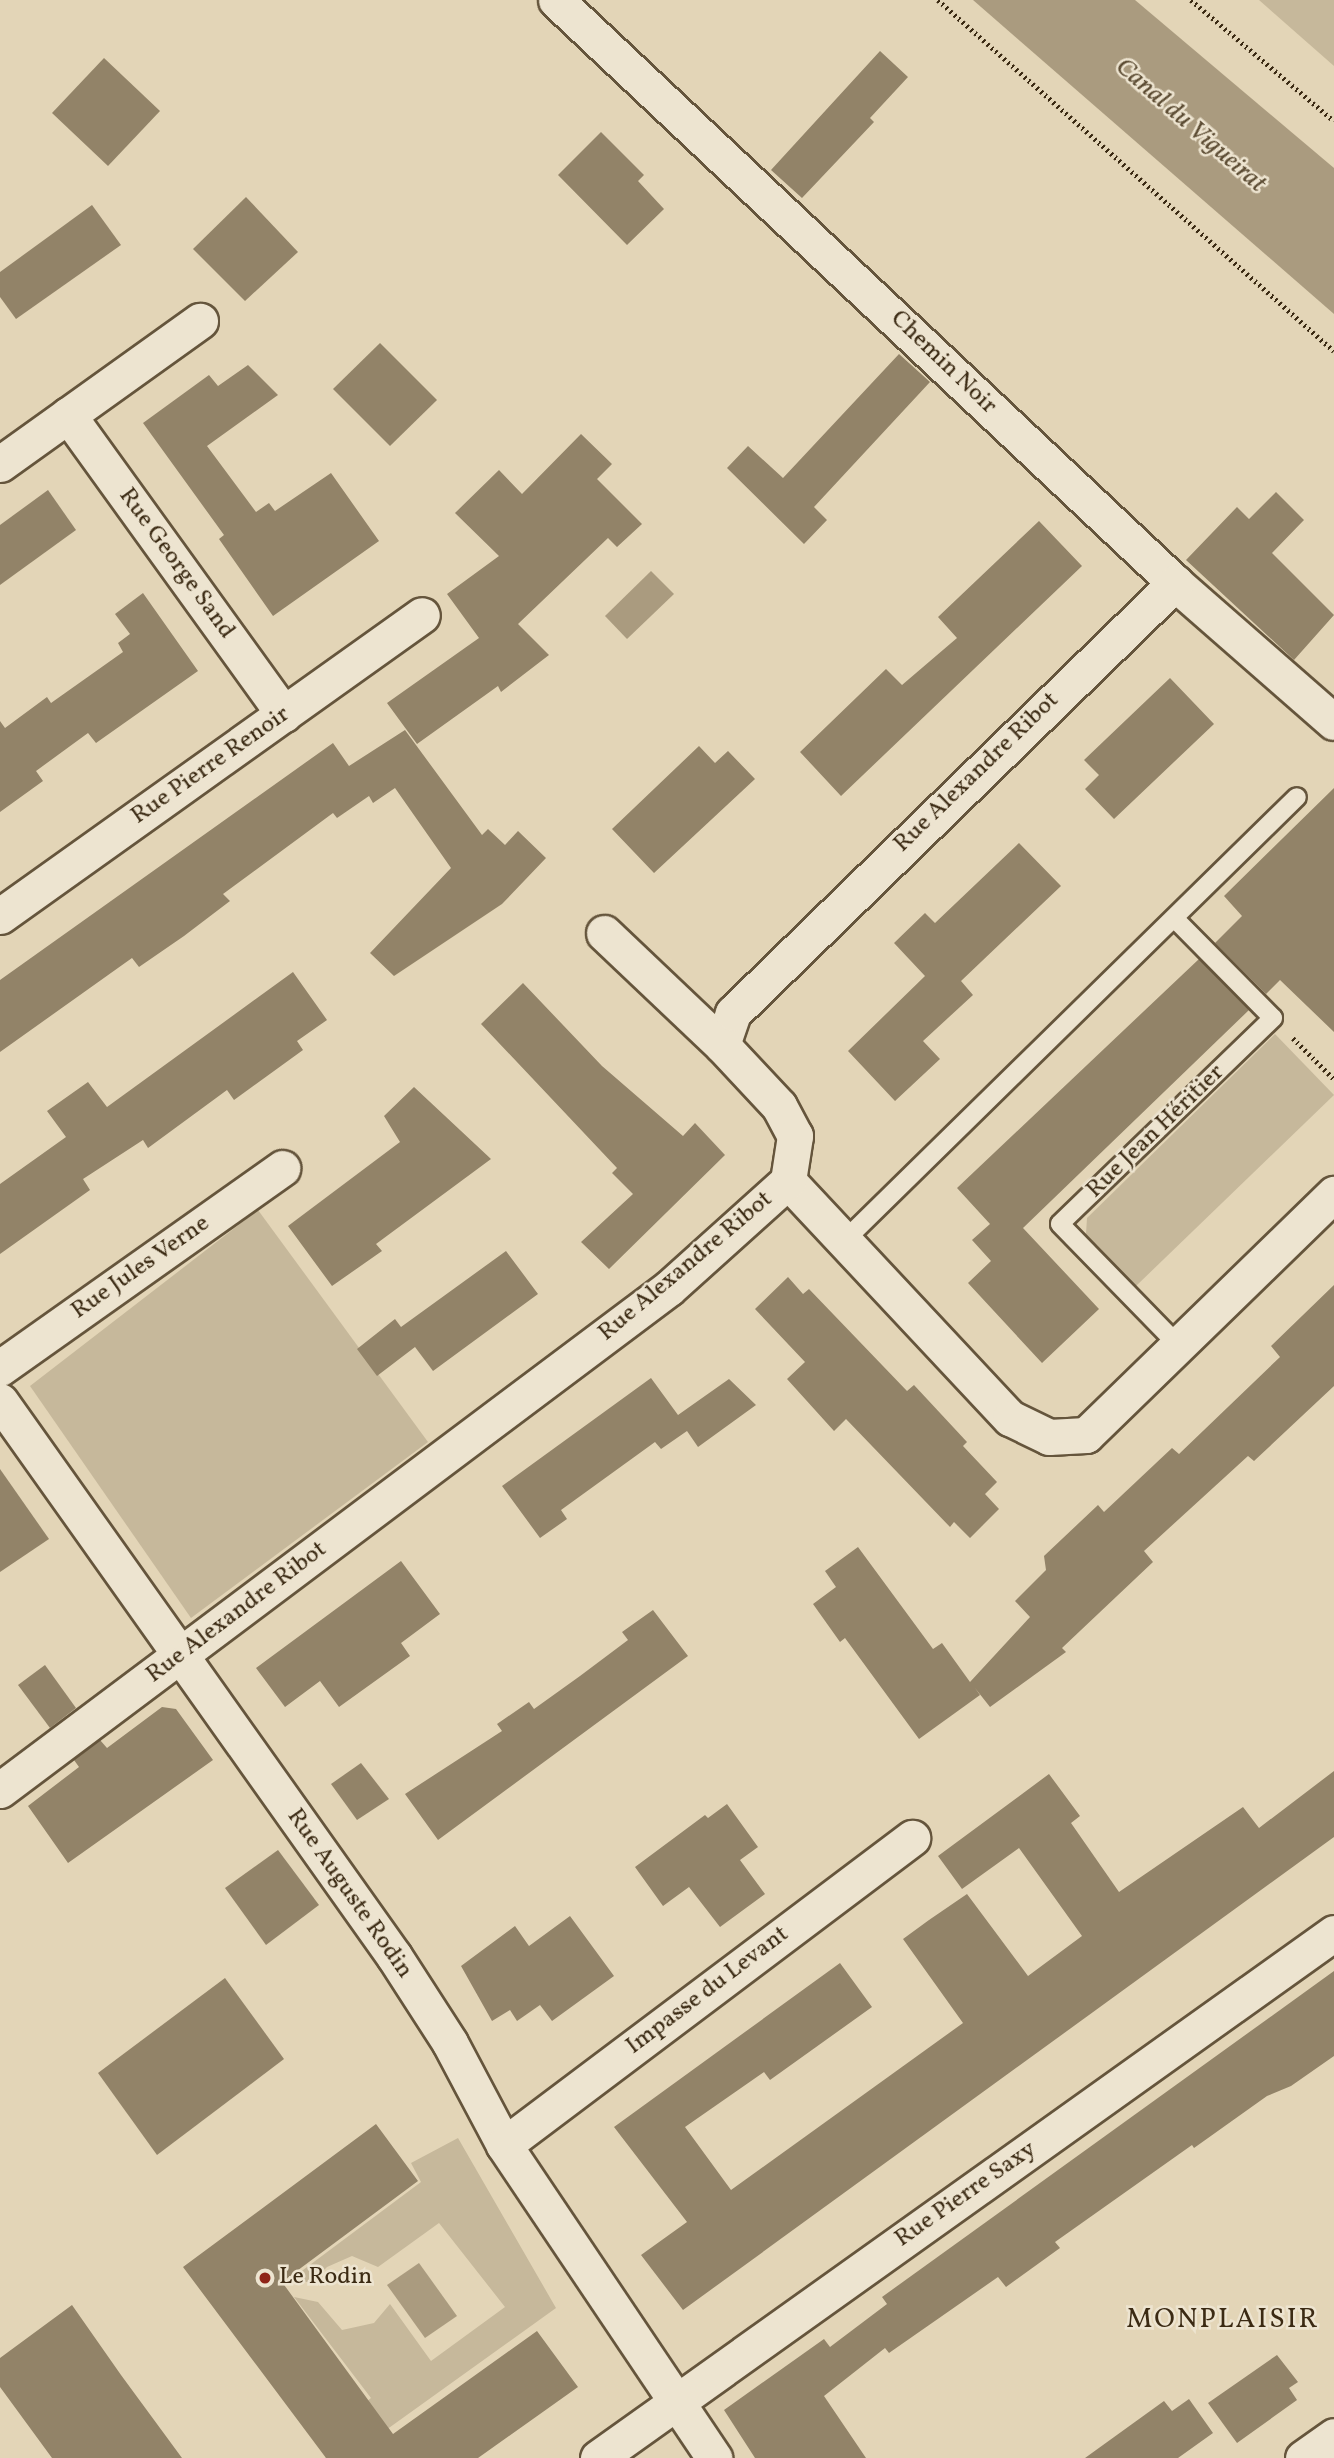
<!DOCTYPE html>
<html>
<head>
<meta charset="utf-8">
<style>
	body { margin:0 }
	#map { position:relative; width:1334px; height:2458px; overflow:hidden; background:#e3d5b7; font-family:Vollkorn,serif }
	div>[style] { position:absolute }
	.green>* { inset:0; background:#c6b89b }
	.water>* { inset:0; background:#aa9b7f }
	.building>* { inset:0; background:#928368 }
	.path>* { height:4.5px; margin-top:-2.25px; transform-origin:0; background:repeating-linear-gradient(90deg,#3b2a13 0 2px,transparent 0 5.5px) }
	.roads { filter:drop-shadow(2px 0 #65553c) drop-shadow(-2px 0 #65553c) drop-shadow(0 2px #65553c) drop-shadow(0 -2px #65553c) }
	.lane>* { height:18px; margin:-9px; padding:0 9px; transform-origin:9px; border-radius:9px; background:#ede4d0 }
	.street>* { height:35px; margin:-17.5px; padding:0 17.5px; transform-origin:17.5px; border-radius:17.5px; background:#ede4d0 }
	.dots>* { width:19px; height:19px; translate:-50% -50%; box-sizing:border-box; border:4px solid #ede4d0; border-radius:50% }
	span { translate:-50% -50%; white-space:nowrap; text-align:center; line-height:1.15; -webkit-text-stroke:5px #ede4d0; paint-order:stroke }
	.street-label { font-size:24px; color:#3b2a13 }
	.poi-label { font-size:24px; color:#3b2a13 }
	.left { translate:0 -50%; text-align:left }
	.water-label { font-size:26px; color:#5c4c33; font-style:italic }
	.quarter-label { font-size:28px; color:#3b2a13; letter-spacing:2px }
</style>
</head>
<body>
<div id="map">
	<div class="green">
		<div style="clip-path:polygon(1259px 0,1334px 0,1334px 66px)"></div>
		<div style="clip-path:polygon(1275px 1034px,1334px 1095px,1136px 1286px,1086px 1234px,1087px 1218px)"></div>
		<div style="clip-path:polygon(258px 1210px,428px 1442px,191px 1618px,30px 1386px)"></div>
		<div style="clip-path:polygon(458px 2138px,556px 2308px,347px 2458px,325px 2458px,352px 2438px,341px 2422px,371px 2398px,294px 2297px,318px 2302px,342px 2330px,374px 2323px,390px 2304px,431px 2361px,505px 2307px,439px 2223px,378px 2267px,352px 2256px,327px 2267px,312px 2283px,291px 2279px,421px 2182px,411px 2163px)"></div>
	</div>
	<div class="water">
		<div style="clip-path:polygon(973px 0,1135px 0,1334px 168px,1334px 314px)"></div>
		<div style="clip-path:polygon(651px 571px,674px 594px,627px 639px,605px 616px)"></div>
		<div style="clip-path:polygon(419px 2263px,457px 2316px,425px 2338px,387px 2285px)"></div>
	</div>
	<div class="building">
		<div style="clip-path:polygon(880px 51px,908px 77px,870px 118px,874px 122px,802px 198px,771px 170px)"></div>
		<div style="clip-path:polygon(104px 58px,160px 111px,108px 166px,52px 113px)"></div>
		<div style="clip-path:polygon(601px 132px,644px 175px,638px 181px,664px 209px,627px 245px,558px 175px)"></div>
		<div style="clip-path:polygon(246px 197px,298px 252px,245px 301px,193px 249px)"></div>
		<div style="clip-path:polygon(92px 205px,121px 245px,16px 319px,0 297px,0 272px)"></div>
		<div style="clip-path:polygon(380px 343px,437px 400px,390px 446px,333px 389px)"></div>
		<div style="clip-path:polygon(899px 354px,930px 382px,814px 507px,827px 520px,804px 544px,727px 468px,748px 446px,783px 478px)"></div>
		<div style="clip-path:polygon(248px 365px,278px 395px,207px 446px,256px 512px,269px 503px,275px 511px,331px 473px,379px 541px,273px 616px,219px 539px,224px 535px,143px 423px,209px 375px,218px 386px)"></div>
		<div style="clip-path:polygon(581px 434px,612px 464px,597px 479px,642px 524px,617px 547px,608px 538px,518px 624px,549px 655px,501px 692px,498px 686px,417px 744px,387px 703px,479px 638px,447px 594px,499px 556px,455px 513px,499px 470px,522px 494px)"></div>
		<div style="clip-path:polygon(48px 490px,76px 530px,0 585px,0 525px)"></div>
		<div style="clip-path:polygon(1276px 492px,1304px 520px,1272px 553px,1334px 615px,1294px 660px,1186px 560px,1237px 507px,1249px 519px)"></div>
		<div style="clip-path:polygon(1039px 521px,1082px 566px,841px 796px,800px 752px,886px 669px,902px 685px,957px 638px,938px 617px)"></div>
		<div style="clip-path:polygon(143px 593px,198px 671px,96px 743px,88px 733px,36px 771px,43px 781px,0 812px,0 721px,5px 728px,47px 697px,51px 703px,123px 652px,118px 643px,130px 634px,115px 614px)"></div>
		<div style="clip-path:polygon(1170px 678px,1214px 724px,1114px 819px,1085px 789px,1099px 775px,1084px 760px)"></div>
		<div style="clip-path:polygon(405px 730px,482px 835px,488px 829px,505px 845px,518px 831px,546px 858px,502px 904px,394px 976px,370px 953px,451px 868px,395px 788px,373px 803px,369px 796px,337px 818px,333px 813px,223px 894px,230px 901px,184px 936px,139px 967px,132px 958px,0 1052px,0 980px,333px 743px,349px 766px)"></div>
		<div style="clip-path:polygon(699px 746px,715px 763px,728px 751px,755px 779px,654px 873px,612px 829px)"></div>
		<div style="clip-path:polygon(1334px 788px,1334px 1032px,1280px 980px,1266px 994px,1215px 943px,1242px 916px,1224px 896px)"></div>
		<div style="clip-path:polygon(1019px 843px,1061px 886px,961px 981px,973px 995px,923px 1041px,940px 1059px,895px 1101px,848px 1051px,925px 976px,894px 943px,925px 913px,935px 923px)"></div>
		<div style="clip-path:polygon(1199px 959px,1249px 1010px,1023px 1228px,1099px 1309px,1042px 1363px,968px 1283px,991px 1261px,972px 1240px,990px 1224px,957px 1188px)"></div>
		<div style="clip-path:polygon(293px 972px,327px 1020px,297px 1041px,303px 1050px,234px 1100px,227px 1090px,148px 1148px,143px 1140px,83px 1179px,90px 1190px,0 1254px,0 1184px,66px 1137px,47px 1111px,88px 1082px,107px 1107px)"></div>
		<div style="clip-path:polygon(523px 983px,602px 1066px,683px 1136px,695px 1123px,725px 1155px,609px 1269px,581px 1242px,633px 1194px,612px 1173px,617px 1168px,481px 1024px)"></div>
		<div style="clip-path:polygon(414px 1087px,491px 1159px,376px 1244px,382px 1251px,332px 1286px,288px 1226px,400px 1142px,384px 1116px)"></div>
		<div style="clip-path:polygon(506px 1251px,538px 1294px,433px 1371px,415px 1347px,377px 1376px,357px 1349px,395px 1319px,401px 1327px)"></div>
		<div style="clip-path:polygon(788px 1277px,803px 1294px,809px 1289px,907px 1391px,914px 1385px,967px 1442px,963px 1446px,997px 1482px,985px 1494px,999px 1509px,970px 1538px,954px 1522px,950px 1527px,846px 1419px,834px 1431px,787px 1379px,805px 1362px,755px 1309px)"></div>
		<div style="clip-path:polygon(1334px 1285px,1334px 1386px,1254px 1461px,1248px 1456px,1144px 1551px,1153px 1562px,1062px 1648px,1066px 1652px,990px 1707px,975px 1688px,980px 1695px,919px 1739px,845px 1638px,840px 1642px,813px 1604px,836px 1587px,825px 1571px,858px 1547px,933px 1649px,942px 1643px,970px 1682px,1030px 1617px,1015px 1601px,1046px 1570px,1044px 1556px,1098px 1505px,1104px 1512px,1172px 1448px,1179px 1454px,1280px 1357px,1271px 1346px)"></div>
		<div style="clip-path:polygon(651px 1378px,678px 1415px,729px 1379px,756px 1405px,698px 1447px,687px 1431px,661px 1449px,655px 1442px,561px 1510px,567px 1519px,540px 1538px,502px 1486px)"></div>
		<div style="clip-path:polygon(0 1469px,49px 1539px,0 1572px)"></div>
		<div style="clip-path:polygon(401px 1561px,440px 1614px,401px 1643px,410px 1656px,339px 1707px,320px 1681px,285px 1707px,256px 1668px)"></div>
		<div style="clip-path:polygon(653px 1610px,688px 1656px,438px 1840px,405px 1794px,502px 1731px,497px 1724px,529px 1702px,534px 1709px,580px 1676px,628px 1640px,622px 1632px)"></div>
		<div style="clip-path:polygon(45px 1665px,76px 1708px,50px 1728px,18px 1685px)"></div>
		<div style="clip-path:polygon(162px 1707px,176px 1709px,213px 1760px,68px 1863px,28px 1806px,79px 1767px,74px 1760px,100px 1740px,107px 1748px)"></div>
		<div style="clip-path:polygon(361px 1763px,389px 1799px,357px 1820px,331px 1784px)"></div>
		<div style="clip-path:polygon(1334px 1771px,1334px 1837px,683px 2310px,641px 2255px,687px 2222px,614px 2127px,840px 1963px,872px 2007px,770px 2080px,764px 2072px,685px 2127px,731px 2190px,963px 2023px,903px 1939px,929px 1920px,967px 1894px,1028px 1976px,1082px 1936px,1019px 1848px,962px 1889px,938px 1856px,1049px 1774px,1080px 1816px,1071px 1823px,1119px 1892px,1243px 1807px,1259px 1828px)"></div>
		<div style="clip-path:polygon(727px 1804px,758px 1847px,740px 1860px,765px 1894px,720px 1927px,689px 1887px,663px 1906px,635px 1867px,705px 1815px,708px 1818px)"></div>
		<div style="clip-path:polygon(278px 1850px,319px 1905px,266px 1945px,225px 1888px)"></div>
		<div style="clip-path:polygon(570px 1916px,614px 1976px,552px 2021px,540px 2005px,517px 2021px,510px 2010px,492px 2021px,461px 1966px,515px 1926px,529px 1946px)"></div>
		<div style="clip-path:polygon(1334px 1971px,1334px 2056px,1291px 2086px,1267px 2096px,1194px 2148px,1192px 2145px,1055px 2242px,1060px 2248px,1006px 2287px,998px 2277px,889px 2353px,885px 2348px,824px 2396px,866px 2458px,755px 2458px,724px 2410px,824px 2339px,830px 2347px,887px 2304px,882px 2297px)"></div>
		<div style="clip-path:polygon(225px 1978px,284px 2059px,157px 2155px,98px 2073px)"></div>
		<div style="clip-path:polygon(376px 2124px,418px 2181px,282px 2282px,393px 2434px,537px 2331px,578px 2387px,478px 2458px,326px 2458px,183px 2267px)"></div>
		<div style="clip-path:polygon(72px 2305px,121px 2375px,182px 2458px,52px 2458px,0 2387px,0 2358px)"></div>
		<div style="clip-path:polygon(1277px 2355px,1298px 2382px,1289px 2388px,1297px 2400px,1237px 2443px,1208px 2403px)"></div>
		<div style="clip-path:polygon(1189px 2399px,1213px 2433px,1178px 2458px,1085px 2458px,1164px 2401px,1172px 2411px)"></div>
	</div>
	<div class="path">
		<div style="left:938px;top:0;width:529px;rotate:41.55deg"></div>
		<div style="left:1191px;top:0;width:187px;rotate:40.2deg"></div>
		<div style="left:1293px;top:1038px;width:58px;rotate:45deg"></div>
	</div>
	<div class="roads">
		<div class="lane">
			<div style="left:1175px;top:919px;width:139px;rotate:45.3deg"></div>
			<div style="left:1273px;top:1018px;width:296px;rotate:136deg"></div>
			<div style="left:1060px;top:1224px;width:169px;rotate:45.7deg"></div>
			<div style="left:844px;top:1241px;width:634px;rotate:-44.43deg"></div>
		</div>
		<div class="street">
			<div style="left:556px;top:0;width:850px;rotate:43.28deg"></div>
			<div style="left:1175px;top:583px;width:211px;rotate:41.2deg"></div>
			<div style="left:68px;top:415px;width:369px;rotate:54.2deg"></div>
			<div style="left:0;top:464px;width:246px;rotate:-35.6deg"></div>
			<div style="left:0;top:916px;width:518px;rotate:-35.5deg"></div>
			<div style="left:604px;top:933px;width:163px;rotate:43.5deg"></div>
			<div style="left:788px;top:1181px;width:325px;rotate:46.9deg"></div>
			<div style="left:1010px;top:1418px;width:43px;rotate:26deg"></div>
			<div style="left:1049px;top:1437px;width:37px;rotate:-3deg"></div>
			<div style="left:1086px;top:1435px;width:346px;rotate:-44.2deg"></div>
			<div style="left:0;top:1368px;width:346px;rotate:-35.3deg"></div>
			<div style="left:0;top:1401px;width:681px;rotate:54.63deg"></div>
			<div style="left:394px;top:1956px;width:103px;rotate:57.2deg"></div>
			<div style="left:450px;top:2043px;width:115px;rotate:62.1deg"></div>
			<div style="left:504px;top:2145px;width:377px;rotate:56.1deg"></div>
			<div style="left:0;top:1790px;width:836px;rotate:-36.88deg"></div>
			<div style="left:669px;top:1288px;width:160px;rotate:-42deg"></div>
			<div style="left:788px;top:1181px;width:46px;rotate:-81.2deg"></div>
			<div style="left:795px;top:1136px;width:34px;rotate:-118deg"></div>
			<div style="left:779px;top:1106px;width:83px;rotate:-133.1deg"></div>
			<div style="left:722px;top:1045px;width:34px;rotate:-71deg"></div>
			<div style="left:733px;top:1013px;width:617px;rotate:-44.21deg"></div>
			<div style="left:504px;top:2145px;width:511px;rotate:-36.96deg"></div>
			<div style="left:598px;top:2458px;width:904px;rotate:-35.5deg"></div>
			<div style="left:1303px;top:2458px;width:38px;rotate:-35deg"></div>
		</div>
	</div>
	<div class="dots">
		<div style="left:265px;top:2278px;background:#8f2418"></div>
	</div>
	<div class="street-label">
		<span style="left:943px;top:363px;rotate:44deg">Chemin Noir</span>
		<span style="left:176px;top:564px;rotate:54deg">Rue George Sand</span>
		<span style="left:211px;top:766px;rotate:-35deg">Rue Pierre Renoir</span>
		<span style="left:977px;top:773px;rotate:-44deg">Rue Alexandre Ribot</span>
		<span style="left:1156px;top:1132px;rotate:-44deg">Rue Jean Héritier</span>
		<span style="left:686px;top:1267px;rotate:-40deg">Rue Alexandre Ribot</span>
		<span style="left:141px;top:1268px;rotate:-35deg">Rue Jules Verne</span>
		<span style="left:237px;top:1613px;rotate:-37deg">Rue Alexandre Ribot</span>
		<span style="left:349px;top:1894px;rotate:55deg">Rue Auguste Rodin</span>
		<span style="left:708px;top:1991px;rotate:-37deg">Impasse du Levant</span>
		<span style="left:966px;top:2195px;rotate:-35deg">Rue Pierre Saxy</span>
	</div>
	<div class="poi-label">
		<span class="left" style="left:279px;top:2278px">Le Rodin</span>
	</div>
	<div class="water-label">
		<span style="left:1190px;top:126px;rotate:41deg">Canal du Vigueirat</span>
	</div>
	<div class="quarter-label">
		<span style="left:1223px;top:2320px">MONPLAISIR</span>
	</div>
</div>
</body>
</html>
